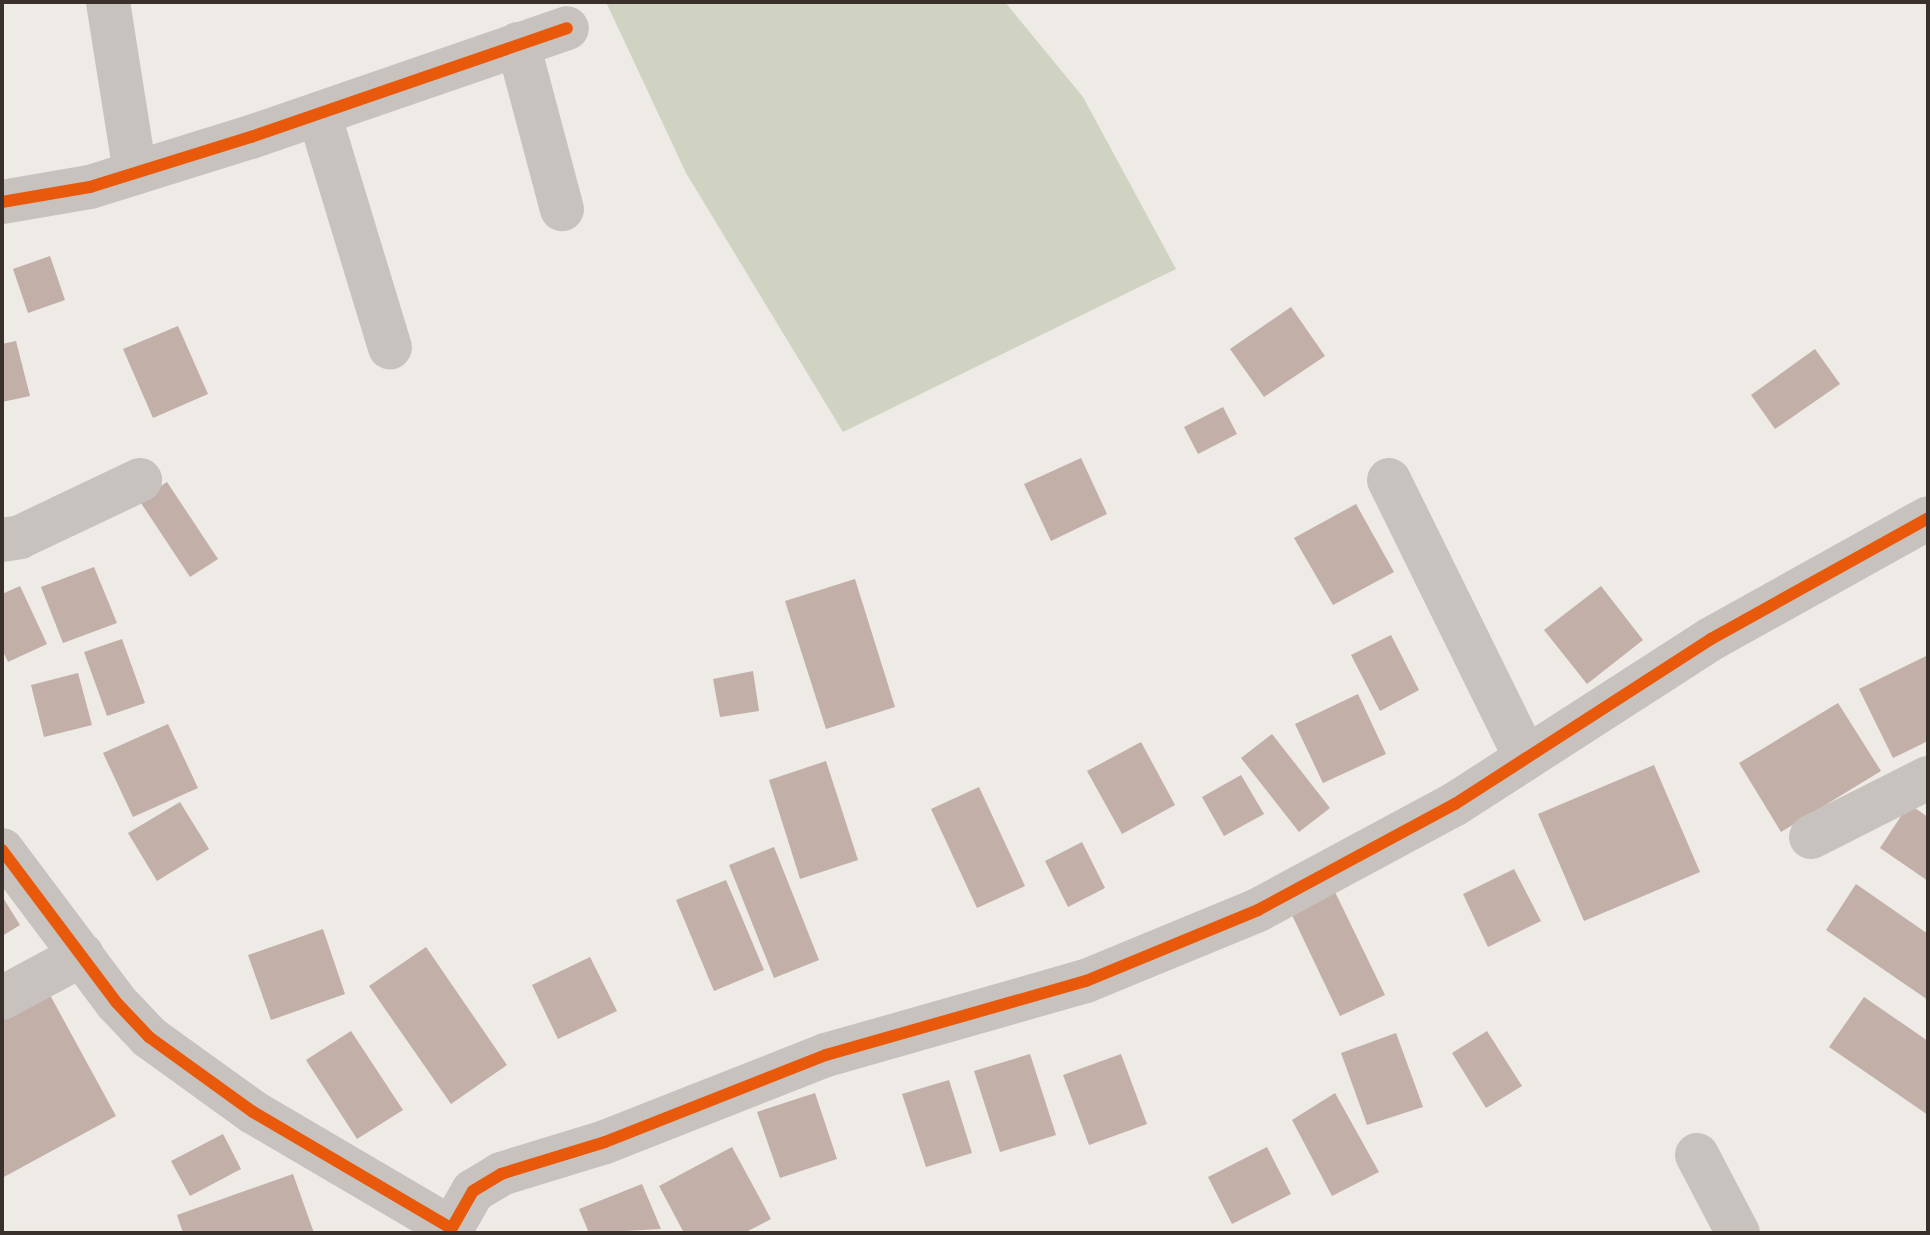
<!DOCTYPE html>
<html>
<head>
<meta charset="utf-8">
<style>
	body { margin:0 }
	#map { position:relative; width:1930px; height:1235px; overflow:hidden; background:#eeeae6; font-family:Karla,sans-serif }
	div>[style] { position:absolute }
	.green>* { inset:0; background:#d0d3c1 }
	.building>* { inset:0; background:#c1afa8 }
	.minor>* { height:44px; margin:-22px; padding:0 22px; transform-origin:22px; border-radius:22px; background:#c8c2be }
	.cycleway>* { height:12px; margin:-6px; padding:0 6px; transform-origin:6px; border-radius:6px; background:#e8590c }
	span { translate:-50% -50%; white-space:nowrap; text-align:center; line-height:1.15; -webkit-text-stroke:6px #faf4ef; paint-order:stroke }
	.frame { position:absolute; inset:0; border:4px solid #39302c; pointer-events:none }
</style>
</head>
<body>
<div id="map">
	<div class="green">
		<div style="clip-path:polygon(606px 2px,1005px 2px,1083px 97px,1176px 269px,843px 432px,686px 173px)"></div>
	</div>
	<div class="building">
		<div style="clip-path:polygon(50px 256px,65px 300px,28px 313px,13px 269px)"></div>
		<div style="clip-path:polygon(1291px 307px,1325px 356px,1264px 397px,1230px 349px)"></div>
		<div style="clip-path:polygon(178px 326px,208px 394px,153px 418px,123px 349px)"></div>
		<div style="clip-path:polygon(16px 341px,30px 396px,2px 402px,2px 344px)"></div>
		<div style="clip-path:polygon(1815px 349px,1840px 384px,1775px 429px,1751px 395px)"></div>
		<div style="clip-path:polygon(1223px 407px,1237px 434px,1198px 454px,1184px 427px)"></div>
		<div style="clip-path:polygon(1081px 458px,1107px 514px,1051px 541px,1024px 484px)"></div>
		<div style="clip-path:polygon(167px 482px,218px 559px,190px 577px,139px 500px)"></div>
		<div style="clip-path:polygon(1356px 504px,1394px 572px,1333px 605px,1294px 538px)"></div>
		<div style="clip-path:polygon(94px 567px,117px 623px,63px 643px,41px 587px)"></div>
		<div style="clip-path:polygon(855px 579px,895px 707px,826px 729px,785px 601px)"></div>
		<div style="clip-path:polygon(20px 586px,47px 644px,8px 662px,2px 649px,2px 594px)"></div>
		<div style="clip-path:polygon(1601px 586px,1643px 640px,1587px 684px,1544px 630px)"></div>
		<div style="clip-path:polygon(1391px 635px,1419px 690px,1380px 711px,1351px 655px)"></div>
		<div style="clip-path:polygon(122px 639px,145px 703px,107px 716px,84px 652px)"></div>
		<div style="clip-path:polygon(1928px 655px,1928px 741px,1893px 758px,1859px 689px)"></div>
		<div style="clip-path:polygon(753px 671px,759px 711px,720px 717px,713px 679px)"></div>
		<div style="clip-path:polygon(78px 673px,92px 725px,44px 737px,31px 685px)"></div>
		<div style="clip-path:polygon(1358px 694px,1386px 754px,1323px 783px,1295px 724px)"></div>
		<div style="clip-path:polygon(1838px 703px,1881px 771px,1781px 832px,1739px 763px)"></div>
		<div style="clip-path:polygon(168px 724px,198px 788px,133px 817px,103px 753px)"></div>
		<div style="clip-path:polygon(1272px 734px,1330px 808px,1299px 832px,1241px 758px)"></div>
		<div style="clip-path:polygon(1141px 742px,1175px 805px,1122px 834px,1087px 771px)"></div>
		<div style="clip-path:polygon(826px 761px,858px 860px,800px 879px,769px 780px)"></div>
		<div style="clip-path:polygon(1654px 765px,1700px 872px,1584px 921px,1538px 814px)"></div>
		<div style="clip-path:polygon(1241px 775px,1264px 814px,1224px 836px,1202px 797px)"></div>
		<div style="clip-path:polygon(979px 787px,1025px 886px,977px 908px,931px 809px)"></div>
		<div style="clip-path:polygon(180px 802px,209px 849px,157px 881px,128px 833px)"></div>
		<div style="clip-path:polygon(1909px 804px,1928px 817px,1928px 881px,1880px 848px)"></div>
		<div style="clip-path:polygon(1082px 842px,1105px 888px,1068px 907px,1045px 861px)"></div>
		<div style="clip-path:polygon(774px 847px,819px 960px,774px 978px,729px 865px)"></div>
		<div style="clip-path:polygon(1514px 869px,1541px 921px,1488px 947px,1463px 894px)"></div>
		<div style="clip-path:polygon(726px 880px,764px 970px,714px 991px,676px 900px)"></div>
		<div style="clip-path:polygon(1856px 884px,1928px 934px,1928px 1000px,1826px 930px)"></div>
		<div style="clip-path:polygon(1335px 892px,1385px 995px,1340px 1016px,1291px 913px)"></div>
		<div style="clip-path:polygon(2px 896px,20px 925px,2px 936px)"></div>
		<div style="clip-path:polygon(323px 929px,345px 994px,271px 1020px,248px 955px)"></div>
		<div style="clip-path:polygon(426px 947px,507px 1065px,451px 1104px,369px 986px)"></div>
		<div style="clip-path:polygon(590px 957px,617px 1011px,558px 1039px,532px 985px)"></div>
		<div style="clip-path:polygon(44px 984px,116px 1116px,2px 1178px,2px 1007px)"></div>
		<div style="clip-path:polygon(1864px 997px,1928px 1041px,1928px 1115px,1829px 1047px)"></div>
		<div style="clip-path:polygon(351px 1031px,403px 1110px,357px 1139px,306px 1060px)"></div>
		<div style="clip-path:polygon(1487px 1031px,1522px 1086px,1486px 1108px,1452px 1053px)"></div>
		<div style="clip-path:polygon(1396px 1033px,1423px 1107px,1367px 1125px,1341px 1053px)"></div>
		<div style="clip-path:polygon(1030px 1054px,1056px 1135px,1000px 1152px,974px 1071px)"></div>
		<div style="clip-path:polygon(1121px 1054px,1147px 1124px,1089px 1145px,1063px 1075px)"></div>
		<div style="clip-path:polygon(949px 1080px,972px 1153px,926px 1167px,902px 1094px)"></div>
		<div style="clip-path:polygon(815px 1093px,837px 1159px,780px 1178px,757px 1112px)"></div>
		<div style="clip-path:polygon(1335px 1093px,1379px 1172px,1332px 1196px,1292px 1120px)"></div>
		<div style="clip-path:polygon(223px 1134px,241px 1169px,190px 1196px,171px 1161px)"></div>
		<div style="clip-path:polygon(732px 1147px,771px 1219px,744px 1233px,684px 1233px,659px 1186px)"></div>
		<div style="clip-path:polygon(1267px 1147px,1291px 1194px,1232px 1224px,1208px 1177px)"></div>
		<div style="clip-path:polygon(293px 1174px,314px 1233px,183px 1233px,177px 1215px)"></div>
		<div style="clip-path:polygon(642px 1184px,661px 1229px,589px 1233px,579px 1209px)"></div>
	</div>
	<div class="minor">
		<div style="left:108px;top:2px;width:173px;rotate:81deg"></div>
		<div style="left:518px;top:44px;width:171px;rotate:75.1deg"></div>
		<div style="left:319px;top:114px;width:244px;rotate:73.1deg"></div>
		<div style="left:2px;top:202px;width:89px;rotate:-9.7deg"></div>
		<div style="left:90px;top:187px;width:169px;rotate:-17.3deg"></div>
		<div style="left:251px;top:137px;width:334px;rotate:-19deg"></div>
		<div style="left:1389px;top:480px;width:310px;rotate:63.8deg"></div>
		<div style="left:2px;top:540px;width:18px;rotate:-9deg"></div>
		<div style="left:20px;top:537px;width:133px;rotate:-25.4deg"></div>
		<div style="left:1811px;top:837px;width:131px;rotate:-26.8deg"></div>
		<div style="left:2px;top:850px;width:191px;rotate:53.1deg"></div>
		<div style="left:117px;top:1003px;width:47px;rotate:46.7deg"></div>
		<div style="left:149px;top:1037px;width:128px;rotate:35.8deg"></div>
		<div style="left:253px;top:1112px;width:227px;rotate:30.4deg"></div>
		<div style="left:2px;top:998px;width:91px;rotate:-28.3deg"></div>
		<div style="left:1697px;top:1155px;width:88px;rotate:62.3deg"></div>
		<div style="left:449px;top:1233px;width:48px;rotate:-60.3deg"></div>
		<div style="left:473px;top:1191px;width:33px;rotate:-31deg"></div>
		<div style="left:501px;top:1174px;width:109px;rotate:-17.1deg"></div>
		<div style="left:605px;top:1142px;width:238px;rotate:-21.5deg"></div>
		<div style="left:826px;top:1055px;width:270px;rotate:-15.9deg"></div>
		<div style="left:1086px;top:981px;width:186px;rotate:-22.4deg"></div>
		<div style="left:1258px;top:910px;width:224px;rotate:-28.3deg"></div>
		<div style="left:1455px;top:804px;width:305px;rotate:-32.8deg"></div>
		<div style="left:1711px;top:639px;width:248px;rotate:-29.1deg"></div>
	</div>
	<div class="cycleway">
		<div style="left:2px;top:202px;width:89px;rotate:-9.7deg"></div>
		<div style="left:90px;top:187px;width:169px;rotate:-17.3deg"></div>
		<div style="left:251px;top:137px;width:334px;rotate:-19deg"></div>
		<div style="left:2px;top:850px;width:191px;rotate:53.1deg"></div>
		<div style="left:117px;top:1003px;width:47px;rotate:46.7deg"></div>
		<div style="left:149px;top:1037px;width:128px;rotate:35.8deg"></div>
		<div style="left:253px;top:1112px;width:227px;rotate:30.4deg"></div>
		<div style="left:449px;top:1233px;width:48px;rotate:-60.3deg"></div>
		<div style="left:473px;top:1191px;width:33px;rotate:-31deg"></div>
		<div style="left:501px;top:1174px;width:109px;rotate:-17.1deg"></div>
		<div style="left:605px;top:1142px;width:238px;rotate:-21.5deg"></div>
		<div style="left:826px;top:1055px;width:270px;rotate:-15.9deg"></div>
		<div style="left:1086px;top:981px;width:186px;rotate:-22.4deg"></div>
		<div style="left:1258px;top:910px;width:224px;rotate:-28.3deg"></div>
		<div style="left:1455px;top:804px;width:305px;rotate:-32.8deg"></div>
		<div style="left:1711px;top:639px;width:248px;rotate:-29.1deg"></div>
	</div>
	<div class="frame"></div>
</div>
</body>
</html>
